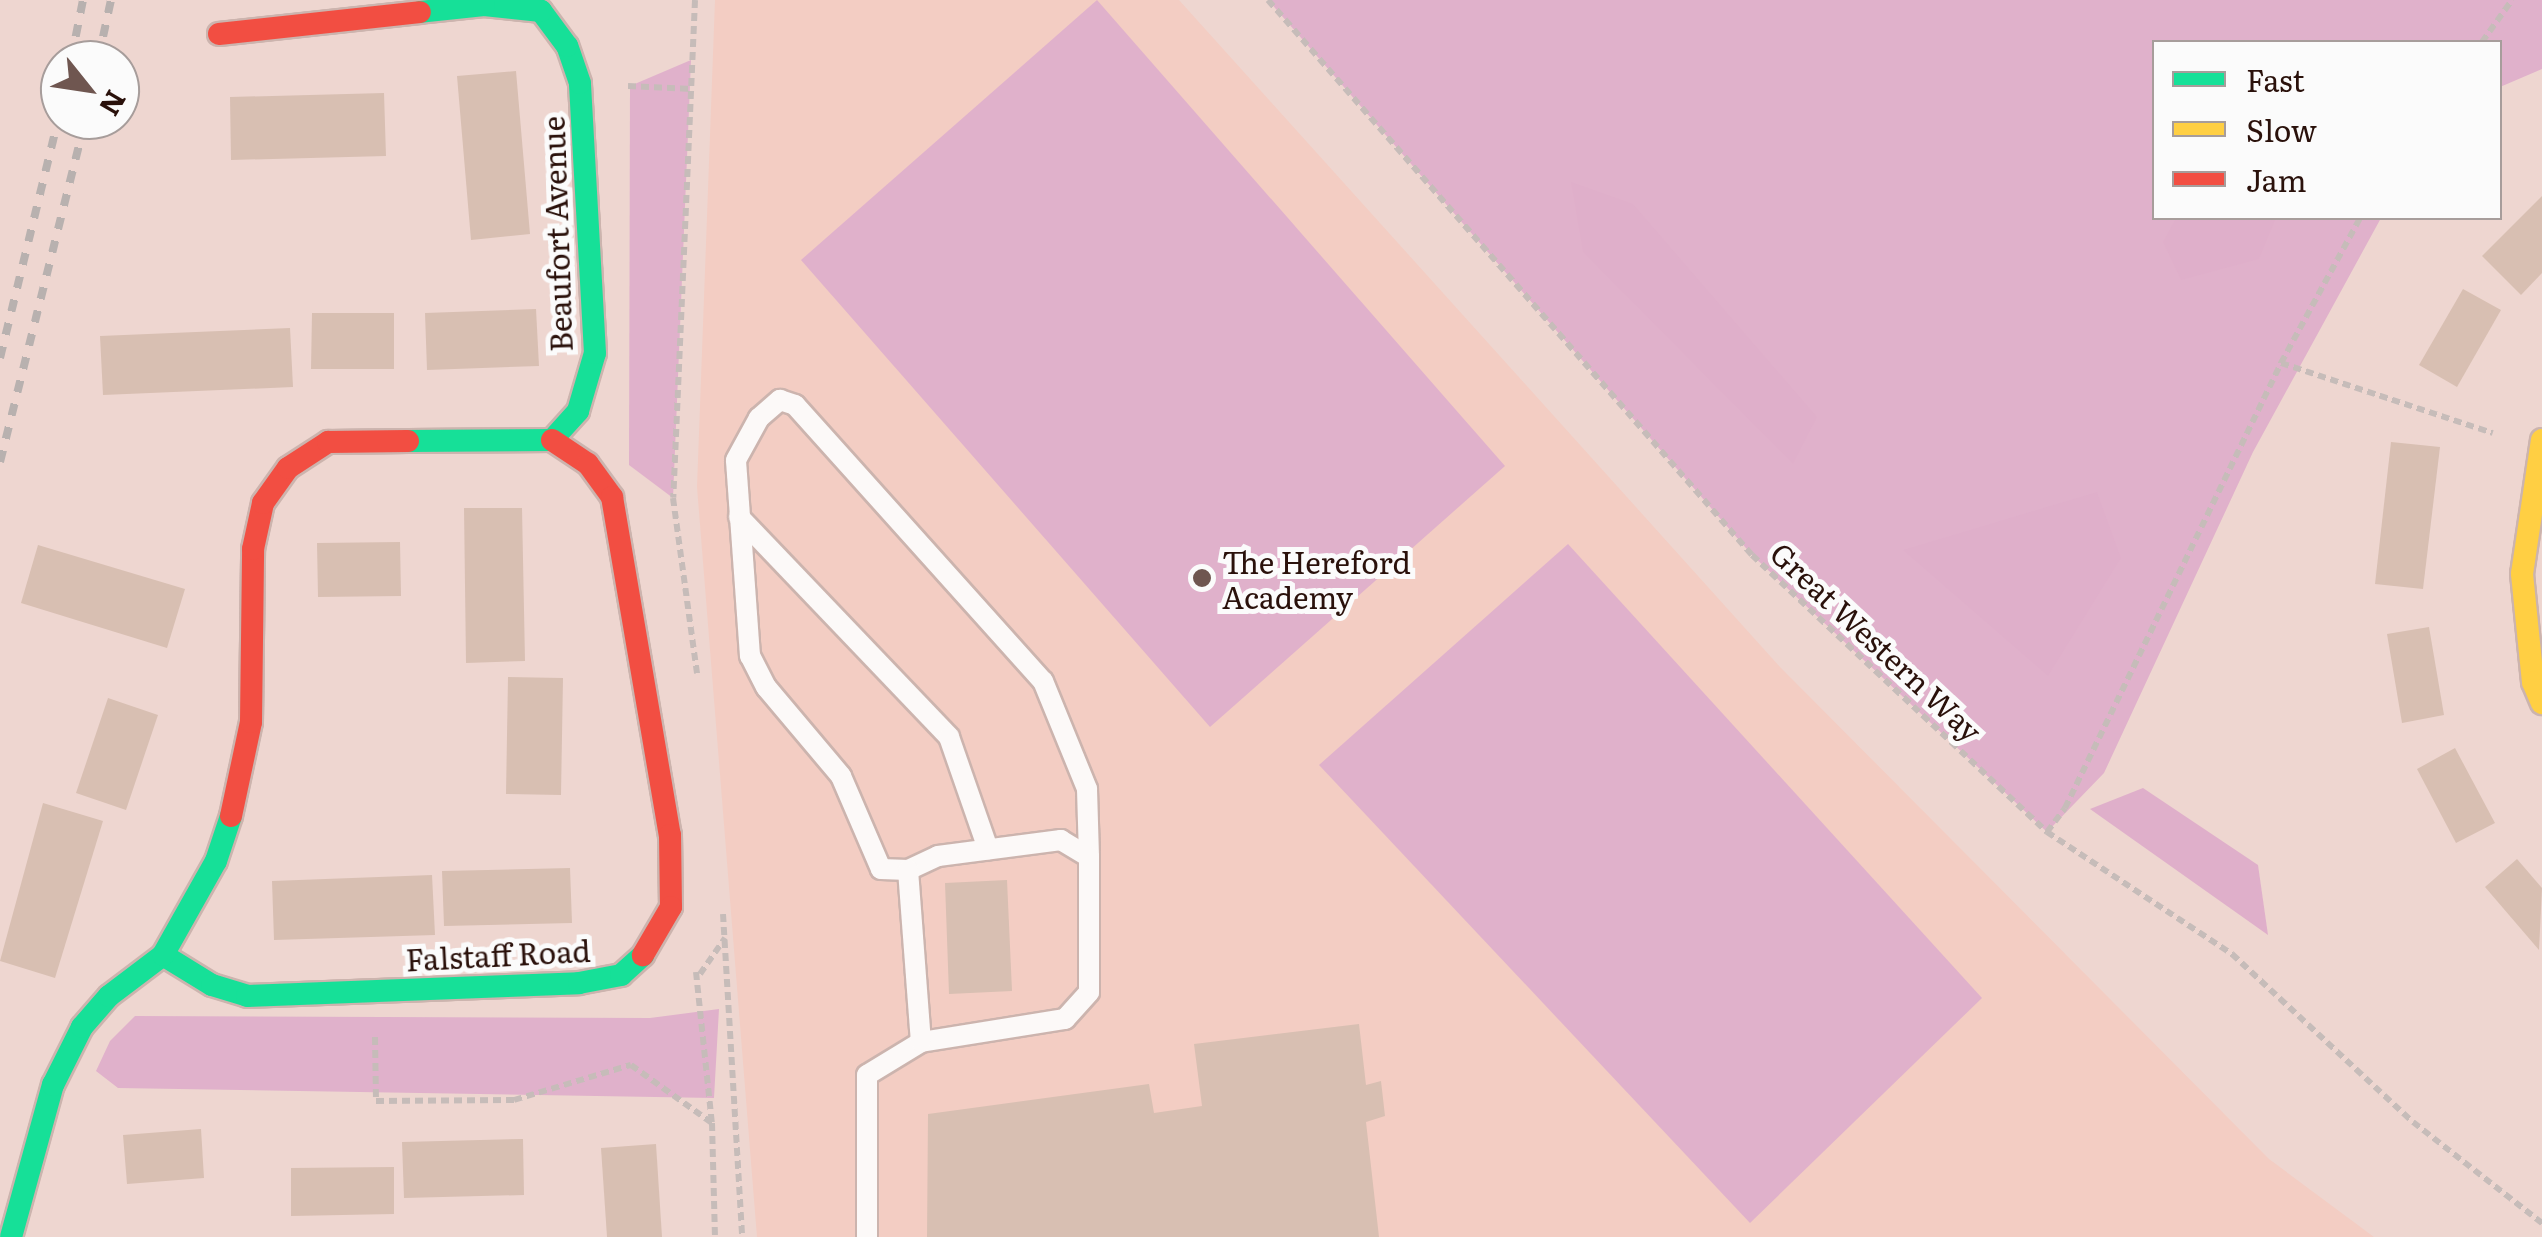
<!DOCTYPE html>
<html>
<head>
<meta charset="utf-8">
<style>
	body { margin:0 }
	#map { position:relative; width:2542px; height:1237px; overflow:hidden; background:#eed6d0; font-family:Literata,serif }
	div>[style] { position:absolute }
	.built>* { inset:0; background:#f3cdc3 }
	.green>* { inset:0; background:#e0b1cb }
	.forest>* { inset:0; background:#dfafca }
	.building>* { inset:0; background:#d8bfb2 }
	.path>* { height:6px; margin-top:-3px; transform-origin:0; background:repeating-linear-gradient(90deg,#c6bcb9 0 8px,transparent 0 13px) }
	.roads { filter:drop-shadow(2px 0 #ccb4ae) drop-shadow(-2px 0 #ccb4ae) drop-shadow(0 2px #ccb4ae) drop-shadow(0 -2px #ccb4ae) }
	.lane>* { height:20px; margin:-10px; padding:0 10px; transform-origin:10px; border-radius:10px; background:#fcf9f8 }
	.fast>* { height:22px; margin:-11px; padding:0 11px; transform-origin:11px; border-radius:11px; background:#16e098 }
	.slow>* { height:22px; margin:-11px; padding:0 11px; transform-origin:11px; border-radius:11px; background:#ffcf43 }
	.jam>* { height:22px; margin:-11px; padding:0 11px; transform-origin:11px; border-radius:11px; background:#f24e42 }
	.rail>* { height:8px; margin-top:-4px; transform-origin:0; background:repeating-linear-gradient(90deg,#b8b1af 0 12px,transparent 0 24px) }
	.dots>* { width:28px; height:28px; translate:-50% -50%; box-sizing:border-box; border:5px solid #fbfbfb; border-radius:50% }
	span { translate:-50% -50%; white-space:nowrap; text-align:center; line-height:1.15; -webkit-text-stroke:10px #fbfbfb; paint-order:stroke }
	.street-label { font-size:30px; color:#2a110b }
	.poi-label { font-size:30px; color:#2a110b }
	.left { translate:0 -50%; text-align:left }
	.legend { position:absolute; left:2152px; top:40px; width:350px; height:180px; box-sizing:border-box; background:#fbfbfb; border:2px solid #a79d9b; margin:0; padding:12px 18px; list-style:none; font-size:30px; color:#2a110b }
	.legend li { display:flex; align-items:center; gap:20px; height:50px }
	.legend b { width:50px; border:2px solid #a79d9b }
	.north { position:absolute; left:40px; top:40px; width:100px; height:100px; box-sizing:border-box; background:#fbfbfb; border:2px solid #a79d9b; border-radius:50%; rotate:120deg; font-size:28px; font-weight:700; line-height:40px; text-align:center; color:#2a110b }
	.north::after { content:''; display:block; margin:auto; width:35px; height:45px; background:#6f5650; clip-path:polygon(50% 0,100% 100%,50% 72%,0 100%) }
</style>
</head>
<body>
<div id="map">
	<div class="built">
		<div style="clip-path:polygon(715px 0,1179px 0,1781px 668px,2269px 1159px,2374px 1237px,757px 1237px,697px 487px)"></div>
	</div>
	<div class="green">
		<div style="clip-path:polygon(1097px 0,1505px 466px,1210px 727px,801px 260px)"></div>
		<div style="clip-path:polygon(1268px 0,2542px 0,2542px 69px,2500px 87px,2500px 42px,2154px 42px,2154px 218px,2381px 218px,2253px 452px,2104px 773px,2047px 832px,1752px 555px)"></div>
		<div style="clip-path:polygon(691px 60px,673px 498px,629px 465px,630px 86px)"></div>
		<div style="clip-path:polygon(1568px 544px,1982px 998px,1750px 1223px,1319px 765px)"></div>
		<div style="clip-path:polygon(719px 1009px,714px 1098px,118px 1088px,96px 1071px,110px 1041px,135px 1016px,650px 1018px)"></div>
	</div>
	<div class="forest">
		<div style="clip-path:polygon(1571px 182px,1633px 204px,1817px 417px,1793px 464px,1583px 252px)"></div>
		<div style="clip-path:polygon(2176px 218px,2276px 218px,2259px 259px,2181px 280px,2163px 242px)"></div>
		<div style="clip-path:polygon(2097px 492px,2121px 558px,2048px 676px,1903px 550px)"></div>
		<div style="clip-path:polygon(2143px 788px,2258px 865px,2268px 935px,2090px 809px)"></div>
	</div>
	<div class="building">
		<div style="clip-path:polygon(516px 71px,530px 234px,471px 240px,457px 76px)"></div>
		<div style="clip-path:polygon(384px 93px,386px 156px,231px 160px,230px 97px)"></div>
		<div style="clip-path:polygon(2542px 196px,2542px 273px,2521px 295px,2482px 256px)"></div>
		<div style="clip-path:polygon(2463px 289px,2501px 310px,2457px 387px,2419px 365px)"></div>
		<div style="clip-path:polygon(536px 309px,539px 366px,427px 370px,425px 313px)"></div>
		<div style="clip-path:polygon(312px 313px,394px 313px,394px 369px,311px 369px)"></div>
		<div style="clip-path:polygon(290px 328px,293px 387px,103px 395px,100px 336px)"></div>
		<div style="clip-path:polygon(2391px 442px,2440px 447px,2423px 589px,2375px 584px)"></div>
		<div style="clip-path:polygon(464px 508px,522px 508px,525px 661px,466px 663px)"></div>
		<div style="clip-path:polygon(400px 542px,401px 596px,318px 597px,317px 543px)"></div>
		<div style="clip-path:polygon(38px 545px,185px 589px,167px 648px,21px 603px)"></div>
		<div style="clip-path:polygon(2429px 627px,2444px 715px,2402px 723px,2387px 634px)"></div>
		<div style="clip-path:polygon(508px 677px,563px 678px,561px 795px,506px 794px)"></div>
		<div style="clip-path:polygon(108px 698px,158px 715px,126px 810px,76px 793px)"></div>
		<div style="clip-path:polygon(2455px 748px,2495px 823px,2456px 843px,2417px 769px)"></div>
		<div style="clip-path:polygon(43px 803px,103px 821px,55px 978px,0 961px)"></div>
		<div style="clip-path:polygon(2517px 859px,2542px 888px,2539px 950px,2485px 887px)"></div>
		<div style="clip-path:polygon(570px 868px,572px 923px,444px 926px,442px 871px)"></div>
		<div style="clip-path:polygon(432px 875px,435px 935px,274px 940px,272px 881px)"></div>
		<div style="clip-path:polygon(1007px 880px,1012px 991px,949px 994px,945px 883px)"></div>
		<div style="clip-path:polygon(1359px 1024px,1366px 1085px,1381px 1081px,1385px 1116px,1366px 1122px,1379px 1237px,927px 1237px,928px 1114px,1149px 1084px,1154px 1113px,1202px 1106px,1194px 1044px)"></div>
		<div style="clip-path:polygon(201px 1129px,204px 1178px,127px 1184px,123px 1135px)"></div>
		<div style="clip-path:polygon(523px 1139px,524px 1195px,404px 1198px,402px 1142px)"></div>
		<div style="clip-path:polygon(656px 1144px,662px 1237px,607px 1237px,601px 1148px)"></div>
		<div style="clip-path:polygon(394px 1167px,394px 1214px,291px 1216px,291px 1168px)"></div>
	</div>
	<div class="path">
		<div style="left:695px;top:0;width:498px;rotate:92.5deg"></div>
		<div style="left:673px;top:498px;width:177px;rotate:82.2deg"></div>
		<div style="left:1268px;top:0;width:736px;rotate:48.91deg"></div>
		<div style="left:1752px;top:555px;width:405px;rotate:43.2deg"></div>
		<div style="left:2047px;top:832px;width:222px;rotate:33.4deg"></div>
		<div style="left:2232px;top:954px;width:247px;rotate:42.9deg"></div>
		<div style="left:2413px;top:1122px;width:164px;rotate:38.1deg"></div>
		<div style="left:2482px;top:42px;width:52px;rotate:-54.5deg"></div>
		<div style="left:628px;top:86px;width:64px;rotate:2.7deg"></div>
		<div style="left:2281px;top:363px;width:223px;rotate:18.3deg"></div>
		<div style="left:2047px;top:832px;width:30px;rotate:-53deg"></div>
		<div style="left:2065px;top:808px;width:495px;rotate:-64.1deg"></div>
		<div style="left:2281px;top:363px;width:165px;rotate:-61.4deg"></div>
		<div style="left:723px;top:914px;width:324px;rotate:86.6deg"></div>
		<div style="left:696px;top:972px;width:152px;rotate:84deg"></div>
		<div style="left:712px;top:1123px;width:114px;rotate:88.5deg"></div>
		<div style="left:700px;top:974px;width:44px;rotate:-55.2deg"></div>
		<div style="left:375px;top:1037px;width:64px;rotate:89.1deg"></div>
		<div style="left:376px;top:1101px;width:138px;rotate:-0.4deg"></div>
		<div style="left:514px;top:1100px;width:122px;rotate:-16.7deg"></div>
		<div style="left:631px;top:1065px;width:100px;rotate:35.6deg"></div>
	</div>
	<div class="roads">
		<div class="lane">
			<div style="left:739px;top:517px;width:304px;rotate:46.3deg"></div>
			<div style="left:949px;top:737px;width:119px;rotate:70.8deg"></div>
			<div style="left:908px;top:870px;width:27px;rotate:-178deg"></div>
			<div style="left:881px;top:869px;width:101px;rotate:-113.3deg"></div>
			<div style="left:841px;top:776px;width:116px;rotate:-130.1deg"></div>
			<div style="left:766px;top:687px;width:35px;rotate:-117deg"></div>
			<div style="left:750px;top:656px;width:196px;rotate:-94.1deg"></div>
			<div style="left:736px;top:460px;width:48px;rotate:-61.3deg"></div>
			<div style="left:759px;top:418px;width:28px;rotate:-41deg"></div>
			<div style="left:780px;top:400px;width:16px;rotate:18deg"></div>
			<div style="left:795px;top:405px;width:371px;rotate:48.1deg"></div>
			<div style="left:1043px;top:681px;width:117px;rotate:67.8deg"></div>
			<div style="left:1087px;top:789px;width:68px;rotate:88.3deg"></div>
			<div style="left:867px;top:1237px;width:162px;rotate:-90deg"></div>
			<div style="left:867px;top:1075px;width:63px;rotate:-31.4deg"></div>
			<div style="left:921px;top:1042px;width:146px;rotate:-9.1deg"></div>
			<div style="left:1065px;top:1019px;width:36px;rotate:-48deg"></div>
			<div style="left:1089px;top:992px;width:135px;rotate:-90deg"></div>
			<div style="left:1089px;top:857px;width:33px;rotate:-149deg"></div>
			<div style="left:1061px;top:840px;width:124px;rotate:172.6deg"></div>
			<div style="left:938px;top:856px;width:33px;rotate:155deg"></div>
			<div style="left:908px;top:870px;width:172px;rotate:85.7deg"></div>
		</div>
		<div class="fast">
			<div style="left:408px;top:441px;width:144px;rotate:-0.4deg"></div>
			<div style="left:552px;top:440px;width:39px;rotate:-48deg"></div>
			<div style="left:578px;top:411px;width:60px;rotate:-73.7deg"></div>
			<div style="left:595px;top:353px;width:270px;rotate:-93.2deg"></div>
			<div style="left:580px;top:83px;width:39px;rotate:-109deg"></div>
			<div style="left:567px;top:46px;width:44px;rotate:-126.6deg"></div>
			<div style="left:541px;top:11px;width:57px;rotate:-174deg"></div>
			<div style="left:484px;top:5px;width:64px;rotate:173.8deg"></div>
			<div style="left:163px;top:955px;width:57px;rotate:31.5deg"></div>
			<div style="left:212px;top:985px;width:37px;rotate:17deg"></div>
			<div style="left:247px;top:996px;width:332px;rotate:-2.2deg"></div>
			<div style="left:579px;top:983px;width:43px;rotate:-10.8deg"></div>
			<div style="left:621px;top:975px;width:30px;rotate:-42deg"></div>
			<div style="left:11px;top:1237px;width:158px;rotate:-74.6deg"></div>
			<div style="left:53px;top:1085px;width:65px;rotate:-63.4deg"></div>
			<div style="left:82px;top:1027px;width:41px;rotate:-48.9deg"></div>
			<div style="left:109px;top:996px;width:68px;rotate:-37.2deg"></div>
			<div style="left:163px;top:955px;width:108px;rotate:-60.6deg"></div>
			<div style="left:216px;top:861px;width:47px;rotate:-71.6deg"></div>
		</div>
		<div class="slow">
			<div style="left:2542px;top:440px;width:135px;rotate:98.5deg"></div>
			<div style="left:2522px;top:574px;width:109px;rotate:84.2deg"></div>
			<div style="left:2533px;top:682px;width:23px;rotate:67deg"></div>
		</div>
		<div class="jam">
			<div style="left:219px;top:34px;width:202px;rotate:-6.2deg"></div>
			<div style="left:552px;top:440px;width:43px;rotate:33.7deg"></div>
			<div style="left:588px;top:464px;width:41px;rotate:54deg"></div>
			<div style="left:612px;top:497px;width:343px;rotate:80.3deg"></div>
			<div style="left:670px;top:835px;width:72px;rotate:89.2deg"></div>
			<div style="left:671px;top:907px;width:56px;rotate:120.3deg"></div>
			<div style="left:231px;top:816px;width:96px;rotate:-78deg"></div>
			<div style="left:251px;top:722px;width:173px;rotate:-89.3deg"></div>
			<div style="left:253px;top:549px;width:47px;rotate:-77.7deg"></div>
			<div style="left:263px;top:503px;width:43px;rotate:-54.5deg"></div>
			<div style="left:288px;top:468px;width:48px;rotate:-33deg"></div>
			<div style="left:328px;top:442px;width:80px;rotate:-0.7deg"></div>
		</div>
	</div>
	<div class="rail">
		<div style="left:71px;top:60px;width:61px;rotate:-78.7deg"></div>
		<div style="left:98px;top:60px;width:61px;rotate:-77.8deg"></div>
		<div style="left:0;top:358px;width:254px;rotate:-76.3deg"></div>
		<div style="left:0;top:462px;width:352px;rotate:-76deg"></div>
	</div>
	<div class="dots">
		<div style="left:1202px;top:578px;background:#6f5650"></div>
	</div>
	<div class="street-label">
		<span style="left:556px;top:234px;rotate:-92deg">Beaufort Avenue</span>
		<span style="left:1877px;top:641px;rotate:43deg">Great Western Way</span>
		<span style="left:498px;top:954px;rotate:-3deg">Falstaff Road</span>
	</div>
	<div class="poi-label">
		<span class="left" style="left:1222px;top:578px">The Hereford<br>Academy</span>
	</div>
	<ul class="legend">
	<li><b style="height:12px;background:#16e098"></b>Fast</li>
	<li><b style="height:12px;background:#ffcf43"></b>Slow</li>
	<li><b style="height:12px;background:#f24e42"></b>Jam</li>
	</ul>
	<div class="north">N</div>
</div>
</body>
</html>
